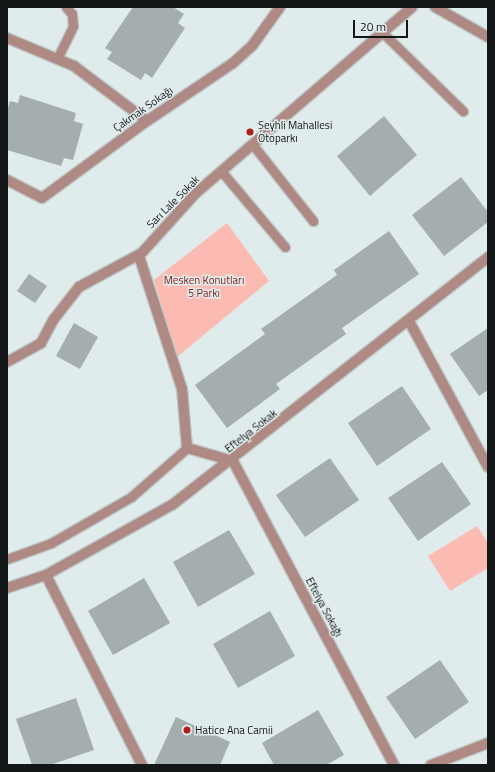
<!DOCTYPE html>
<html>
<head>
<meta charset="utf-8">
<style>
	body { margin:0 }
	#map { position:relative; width:495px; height:772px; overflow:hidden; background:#e0ebeb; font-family:"Titillium Web",sans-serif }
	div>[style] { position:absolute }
	.green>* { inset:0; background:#fbbbb2 }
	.building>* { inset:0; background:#a4aeae }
	.roads { filter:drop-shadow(1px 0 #bfc9c9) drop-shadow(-1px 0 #bfc9c9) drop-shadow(0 1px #bfc9c9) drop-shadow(0 -1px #bfc9c9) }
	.service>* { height:9px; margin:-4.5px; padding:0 4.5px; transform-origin:4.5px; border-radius:4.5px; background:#af8a84 }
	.minor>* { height:10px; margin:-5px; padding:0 5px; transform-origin:5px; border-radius:5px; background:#af8a84 }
	.tertiary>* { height:10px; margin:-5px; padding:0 5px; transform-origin:5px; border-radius:5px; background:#af8a84 }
	.dots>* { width:11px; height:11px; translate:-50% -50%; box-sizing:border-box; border:2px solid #e0ebeb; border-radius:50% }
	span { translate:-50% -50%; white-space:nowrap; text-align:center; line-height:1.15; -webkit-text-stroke:3px #e0ebeb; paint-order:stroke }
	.street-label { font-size:11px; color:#131717 }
	.poi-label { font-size:11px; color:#131717 }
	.left { translate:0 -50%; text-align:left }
	.park-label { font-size:11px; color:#801e18 }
	.frame { position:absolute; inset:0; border:8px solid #131717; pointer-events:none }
	.scale { position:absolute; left:353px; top:20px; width:55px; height:18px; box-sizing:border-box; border:2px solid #131717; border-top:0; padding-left:5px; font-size:12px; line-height:14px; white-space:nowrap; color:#131717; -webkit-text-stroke:3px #e0ebeb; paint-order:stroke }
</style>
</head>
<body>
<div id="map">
	<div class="green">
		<div style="clip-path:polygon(227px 223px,269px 281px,177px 357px,154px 280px)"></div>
		<div style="clip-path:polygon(477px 526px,488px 543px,488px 568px,450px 591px,428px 556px)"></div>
	</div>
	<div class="building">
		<div style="clip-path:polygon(133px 7px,173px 7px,184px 14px,178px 23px,185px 28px,152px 78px,145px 73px,141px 80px,107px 59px,112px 52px,105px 48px)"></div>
		<div style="clip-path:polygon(20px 95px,76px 113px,74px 121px,83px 124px,73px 160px,64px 158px,61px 166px,7px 150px,7px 111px,10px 101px,18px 103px)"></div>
		<div style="clip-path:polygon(384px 116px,417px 155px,370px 196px,337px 156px)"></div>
		<div style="clip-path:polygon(461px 177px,488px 212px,488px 222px,444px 256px,412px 215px)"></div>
		<div style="clip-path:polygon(389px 231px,419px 274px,342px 328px,346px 334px,276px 384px,280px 389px,227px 428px,195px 385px,265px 334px,261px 329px,337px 275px,334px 270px)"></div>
		<div style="clip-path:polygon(29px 274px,47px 286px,35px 303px,17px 291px)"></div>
		<div style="clip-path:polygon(74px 323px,98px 337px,80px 369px,56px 356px)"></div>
		<div style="clip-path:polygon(488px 328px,488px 390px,479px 396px,450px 354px)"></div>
		<div style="clip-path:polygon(402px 386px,431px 429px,377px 466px,348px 423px)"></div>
		<div style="clip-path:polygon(330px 458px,359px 500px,305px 537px,276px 495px)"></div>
		<div style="clip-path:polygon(442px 462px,471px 504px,418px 541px,388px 498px)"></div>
		<div style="clip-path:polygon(229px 530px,255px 574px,198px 607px,173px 562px)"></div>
		<div style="clip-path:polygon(144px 578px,170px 623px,113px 655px,88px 611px)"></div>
		<div style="clip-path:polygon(270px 611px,295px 656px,238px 688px,213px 644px)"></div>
		<div style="clip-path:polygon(440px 660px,469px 702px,415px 739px,386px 697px)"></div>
		<div style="clip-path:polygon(76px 698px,94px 750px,50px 765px,32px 765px,16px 719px)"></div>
		<div style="clip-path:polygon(318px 710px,344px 755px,326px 765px,274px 765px,262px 743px)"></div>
		<div style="clip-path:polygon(176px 717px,230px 742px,220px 765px,154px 765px)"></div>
	</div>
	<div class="roads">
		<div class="service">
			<div style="left:383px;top:33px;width:112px;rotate:44.3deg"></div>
			<div style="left:57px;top:59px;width:37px;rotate:-64deg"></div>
			<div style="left:73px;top:26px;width:12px;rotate:-95deg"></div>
			<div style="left:72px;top:14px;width:9px;rotate:-131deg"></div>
			<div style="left:253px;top:145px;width:97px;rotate:51.7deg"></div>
			<div style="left:222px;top:172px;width:98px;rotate:50deg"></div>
			<div style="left:7px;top:559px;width:47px;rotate:-20deg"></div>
			<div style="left:51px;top:543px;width:92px;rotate:-29.9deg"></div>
			<div style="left:131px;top:497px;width:74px;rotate:-41.2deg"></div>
		</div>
		<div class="minor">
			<div style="left:7px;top:38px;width:73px;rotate:22.7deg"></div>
			<div style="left:74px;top:66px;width:91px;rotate:37deg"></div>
			<div style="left:7px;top:180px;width:39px;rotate:27deg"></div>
			<div style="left:42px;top:198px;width:130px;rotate:-36.3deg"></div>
			<div style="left:147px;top:121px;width:104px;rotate:-34deg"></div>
			<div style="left:233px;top:63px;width:25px;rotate:-42deg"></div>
			<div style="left:252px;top:46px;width:48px;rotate:-54.3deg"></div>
			<div style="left:409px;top:321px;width:166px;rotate:61.6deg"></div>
			<div style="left:7px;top:362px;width:39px;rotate:-29deg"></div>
			<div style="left:41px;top:343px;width:27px;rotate:-62deg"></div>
			<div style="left:54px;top:319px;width:41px;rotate:-52deg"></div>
			<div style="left:79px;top:287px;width:69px;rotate:-28.4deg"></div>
			<div style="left:46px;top:575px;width:213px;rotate:63.2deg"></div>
			<div style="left:394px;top:765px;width:344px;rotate:-117.9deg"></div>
			<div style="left:233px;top:461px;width:48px;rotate:-164.2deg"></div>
			<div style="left:187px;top:448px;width:59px;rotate:-94.8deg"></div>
			<div style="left:182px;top:389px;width:140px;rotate:-107.9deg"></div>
			<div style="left:139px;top:256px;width:85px;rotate:-47.9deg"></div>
			<div style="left:196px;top:193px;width:285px;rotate:-40.7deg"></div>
		</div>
		<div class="tertiary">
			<div style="left:435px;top:7px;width:61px;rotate:29.5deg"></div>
			<div style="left:7px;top:588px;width:41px;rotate:-18.4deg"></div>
			<div style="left:46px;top:575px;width:144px;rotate:-29.1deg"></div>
			<div style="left:172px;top:505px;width:402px;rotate:-38.1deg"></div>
			<div style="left:431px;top:765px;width:61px;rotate:-21.1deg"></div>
		</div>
	</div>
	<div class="dots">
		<div style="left:250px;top:132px;background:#af1e1a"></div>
		<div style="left:187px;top:730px;background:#af1e1a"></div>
	</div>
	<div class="street-label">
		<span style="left:143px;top:109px;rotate:-35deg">Çakmak Sokağı</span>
		<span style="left:173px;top:202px;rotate:-45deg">Sarı Lale Sokak</span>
		<span style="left:251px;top:431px;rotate:-38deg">Eftelya Sokak</span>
		<span style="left:324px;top:607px;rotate:62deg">Eftelya Sokağı</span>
	</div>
	<div class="poi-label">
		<span class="left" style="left:258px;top:132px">Şeyhli Mahallesi<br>Otoparkı</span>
		<span class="left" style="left:195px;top:730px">Hatice Ana Camii</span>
	</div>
	<div class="park-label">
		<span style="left:204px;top:287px">Mesken Konutları<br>5 Parkı</span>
	</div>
	<div class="frame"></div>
	<div class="scale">20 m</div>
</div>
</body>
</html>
